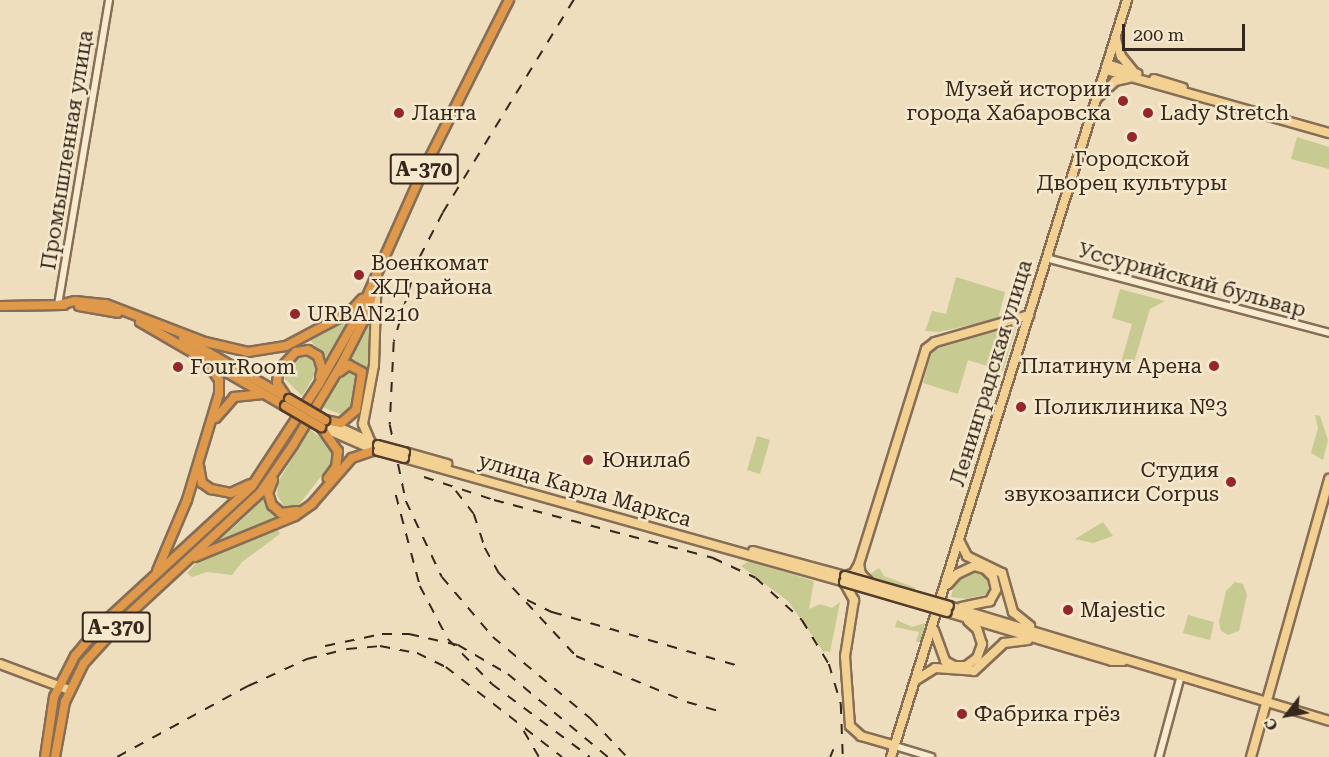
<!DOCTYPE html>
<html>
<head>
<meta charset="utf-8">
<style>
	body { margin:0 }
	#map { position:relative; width:1329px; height:757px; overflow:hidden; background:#eedebd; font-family:"Roboto Serif",serif }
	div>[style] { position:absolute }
	.green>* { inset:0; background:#c7cb92 }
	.roads { filter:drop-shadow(2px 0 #866e56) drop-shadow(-2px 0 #866e56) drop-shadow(0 2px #866e56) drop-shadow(0 -2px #866e56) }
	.minor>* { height:6px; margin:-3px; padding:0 3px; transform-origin:3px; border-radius:3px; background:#f9ebd0 }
	.major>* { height:8px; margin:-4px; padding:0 4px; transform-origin:4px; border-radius:4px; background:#f3d193 }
	.highway>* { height:8px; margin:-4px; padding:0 4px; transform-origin:4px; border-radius:4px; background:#e0994b }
	.rail>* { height:1.5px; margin-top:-0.75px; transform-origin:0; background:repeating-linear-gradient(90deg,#35271b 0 10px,transparent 0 20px) }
	.bridges { filter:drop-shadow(2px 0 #533c2b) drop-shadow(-2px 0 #533c2b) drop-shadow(0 2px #533c2b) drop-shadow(0 -2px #533c2b) }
	.major-bridge>* { height:8px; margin:-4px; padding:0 4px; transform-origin:4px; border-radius:4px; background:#f3d193 }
	.highway-bridge>* { height:8px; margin:-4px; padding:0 4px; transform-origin:4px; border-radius:4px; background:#e0994b }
	.dots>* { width:16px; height:16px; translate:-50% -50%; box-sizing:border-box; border:3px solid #f5e8cd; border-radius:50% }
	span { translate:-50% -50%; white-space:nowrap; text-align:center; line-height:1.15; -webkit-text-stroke:5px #f5e8cd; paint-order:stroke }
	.shield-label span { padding:2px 4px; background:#f5e8cd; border:2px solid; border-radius:4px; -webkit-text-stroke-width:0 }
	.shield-label { font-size:20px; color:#35271b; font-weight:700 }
	.poi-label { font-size:21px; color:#35271b }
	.right { translate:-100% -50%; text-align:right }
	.left { translate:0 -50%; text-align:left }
	.street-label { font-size:21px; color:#35271b }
	.north { position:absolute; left:1257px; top:685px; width:60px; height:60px; -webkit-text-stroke:4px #f5e8cd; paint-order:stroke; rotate:239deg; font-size:16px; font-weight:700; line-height:24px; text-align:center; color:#35271b }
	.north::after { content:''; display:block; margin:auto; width:21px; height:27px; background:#35271b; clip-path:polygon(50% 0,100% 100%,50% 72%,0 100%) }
	.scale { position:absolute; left:1122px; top:24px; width:123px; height:27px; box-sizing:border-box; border:3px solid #35271b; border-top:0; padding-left:8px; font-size:18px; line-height:21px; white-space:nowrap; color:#35271b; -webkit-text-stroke:4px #f5e8cd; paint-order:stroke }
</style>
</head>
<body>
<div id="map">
	<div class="green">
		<div style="clip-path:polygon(1297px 137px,1329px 147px,1329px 169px,1291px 159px)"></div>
		<div style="clip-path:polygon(956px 277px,1005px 292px,998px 319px,939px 332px,925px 331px,932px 311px,946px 314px)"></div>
		<div style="clip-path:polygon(1120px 289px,1165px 301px,1150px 309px,1132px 369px,1120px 366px,1132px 324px,1112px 318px)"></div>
		<div style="clip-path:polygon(352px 315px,325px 359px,308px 337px)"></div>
		<div style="clip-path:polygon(370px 321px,371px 356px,367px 378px,361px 366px,347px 363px)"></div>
		<div style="clip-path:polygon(1016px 327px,1003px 371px,968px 360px,958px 394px,923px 383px,932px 351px,941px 344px)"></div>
		<div style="clip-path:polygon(309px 353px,319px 368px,302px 396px,282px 376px,290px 359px)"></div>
		<div style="clip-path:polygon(353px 368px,361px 380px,351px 411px,345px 416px,322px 407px,345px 369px)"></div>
		<div style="clip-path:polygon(1315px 415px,1320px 416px,1328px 440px,1323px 460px,1311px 453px,1318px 428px)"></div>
		<div style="clip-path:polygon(310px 429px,333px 449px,333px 461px,298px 506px,285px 508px,277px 495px,278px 482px)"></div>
		<div style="clip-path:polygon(757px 436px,770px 440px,760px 474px,747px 470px)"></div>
		<div style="clip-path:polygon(265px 495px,284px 517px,214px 545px,245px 517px)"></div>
		<div style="clip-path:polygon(1103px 522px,1113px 536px,1093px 543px,1075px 539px)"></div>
		<div style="clip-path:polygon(278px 530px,280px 534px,242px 562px,232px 575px,207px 572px,192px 577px,187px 573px,198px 561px)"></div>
		<div style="clip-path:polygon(749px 561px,814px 581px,809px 609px,820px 604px,832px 608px,840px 602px,830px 652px,823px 651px,788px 601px,741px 566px)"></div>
		<div style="clip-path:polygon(879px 568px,884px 576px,916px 588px,912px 591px,873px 581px,869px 575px)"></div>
		<div style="clip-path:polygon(974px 568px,986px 572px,993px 585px,992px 593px,967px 599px,951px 597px,956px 577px)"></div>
		<div style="clip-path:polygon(1235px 582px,1243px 584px,1247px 595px,1239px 631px,1228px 635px,1221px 631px,1219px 622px,1226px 591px)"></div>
		<div style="clip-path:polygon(1188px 615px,1214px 622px,1210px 640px,1183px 633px)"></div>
		<div style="clip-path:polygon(897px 620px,912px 627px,925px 623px,922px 642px,916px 642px,919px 632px,895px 627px)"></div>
	</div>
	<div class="roads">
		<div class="minor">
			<div style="left:1046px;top:258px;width:293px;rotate:14.8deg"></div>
			<div style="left:58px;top:305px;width:309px;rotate:-80.5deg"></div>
			<div style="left:895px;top:746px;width:38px;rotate:17deg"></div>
			<div style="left:1159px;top:757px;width:81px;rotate:-74.9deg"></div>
		</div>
		<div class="major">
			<div style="left:1116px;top:39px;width:18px;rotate:74deg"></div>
			<div style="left:1121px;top:56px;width:21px;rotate:51deg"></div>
			<div style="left:1107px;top:64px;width:32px;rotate:18deg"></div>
			<div style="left:1106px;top:70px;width:232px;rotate:15.8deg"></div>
			<div style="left:1154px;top:79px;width:30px;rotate:17deg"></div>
			<div style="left:1097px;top:98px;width:25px;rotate:-43deg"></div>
			<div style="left:1115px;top:81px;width:14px;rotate:-12deg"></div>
			<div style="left:327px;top:422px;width:48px;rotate:24.4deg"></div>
			<div style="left:322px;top:427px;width:60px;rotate:23.6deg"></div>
			<div style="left:371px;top:443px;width:21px;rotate:-113deg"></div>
			<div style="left:363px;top:424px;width:60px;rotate:-79.4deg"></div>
			<div style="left:374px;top:365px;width:93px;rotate:-88.2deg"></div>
			<div style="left:405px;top:452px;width:44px;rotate:15.9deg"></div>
			<div style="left:404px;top:458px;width:457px;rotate:15.7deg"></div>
			<div style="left:844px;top:582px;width:21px;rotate:61deg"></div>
			<div style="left:854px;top:600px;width:57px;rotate:99.1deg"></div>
			<div style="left:845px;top:656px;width:70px;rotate:85.9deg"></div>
			<div style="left:850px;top:726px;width:15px;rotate:42deg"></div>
			<div style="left:861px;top:736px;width:35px;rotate:16deg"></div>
			<div style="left:959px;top:540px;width:18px;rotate:63deg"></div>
			<div style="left:967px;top:556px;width:39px;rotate:26deg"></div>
			<div style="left:1002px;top:573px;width:41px;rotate:74.2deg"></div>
			<div style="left:1013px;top:612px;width:22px;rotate:39deg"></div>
			<div style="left:753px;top:551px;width:95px;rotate:15.2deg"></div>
			<div style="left:845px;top:576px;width:9px;rotate:-18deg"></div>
			<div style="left:854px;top:573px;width:10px;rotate:-61deg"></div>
			<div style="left:869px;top:582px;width:11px;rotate:-135deg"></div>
			<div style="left:861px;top:574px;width:10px;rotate:-101deg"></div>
			<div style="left:859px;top:564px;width:225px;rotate:-72.7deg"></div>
			<div style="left:926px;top:349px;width:11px;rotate:-38deg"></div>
			<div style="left:935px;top:342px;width:98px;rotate:-16deg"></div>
			<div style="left:948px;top:584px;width:13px;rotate:-48deg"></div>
			<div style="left:957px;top:574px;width:19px;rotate:-25deg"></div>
			<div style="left:974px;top:566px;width:11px;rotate:15deg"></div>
			<div style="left:985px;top:569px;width:11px;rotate:45deg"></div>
			<div style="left:993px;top:577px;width:13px;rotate:77deg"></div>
			<div style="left:996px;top:590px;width:13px;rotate:119deg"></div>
			<div style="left:990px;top:601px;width:29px;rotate:168deg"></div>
			<div style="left:949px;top:606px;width:397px;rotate:16.8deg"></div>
			<div style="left:947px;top:612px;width:172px;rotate:16.5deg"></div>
			<div style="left:1112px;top:661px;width:11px"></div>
			<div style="left:934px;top:630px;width:33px;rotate:70deg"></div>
			<div style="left:945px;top:661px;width:10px;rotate:29deg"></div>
			<div style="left:954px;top:666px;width:12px"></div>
			<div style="left:966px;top:666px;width:14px;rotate:-36deg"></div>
			<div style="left:977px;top:658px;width:15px;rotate:-70deg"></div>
			<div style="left:982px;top:644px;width:16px;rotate:-108deg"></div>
			<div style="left:977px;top:629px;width:12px;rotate:-138deg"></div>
			<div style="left:0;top:664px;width:74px;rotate:20.6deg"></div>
			<div style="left:916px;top:680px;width:22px;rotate:-32deg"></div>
			<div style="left:935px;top:668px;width:39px;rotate:4deg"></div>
			<div style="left:974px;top:671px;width:41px;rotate:-43deg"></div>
			<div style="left:1004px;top:643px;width:24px;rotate:-7deg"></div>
			<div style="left:891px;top:757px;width:793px;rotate:-72.68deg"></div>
			<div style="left:1251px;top:757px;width:289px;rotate:-74.3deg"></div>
		</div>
		<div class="highway">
			<div style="left:58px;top:305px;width:17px;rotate:-13deg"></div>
			<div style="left:75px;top:301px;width:31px;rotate:6deg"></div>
			<div style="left:106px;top:304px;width:106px;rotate:21deg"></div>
			<div style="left:205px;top:342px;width:44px;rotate:13.1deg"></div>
			<div style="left:248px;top:352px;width:38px;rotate:-9deg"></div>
			<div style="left:286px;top:346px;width:72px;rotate:-28deg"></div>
			<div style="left:350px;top:312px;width:18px;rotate:-47deg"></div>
			<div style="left:0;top:306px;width:64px;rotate:-0.9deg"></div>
			<div style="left:79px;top:306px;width:39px;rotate:10deg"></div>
			<div style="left:140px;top:322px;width:168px;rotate:30.1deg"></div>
			<div style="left:183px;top:338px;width:122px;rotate:29.9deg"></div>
			<div style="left:285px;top:395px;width:14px;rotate:-124deg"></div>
			<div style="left:277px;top:383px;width:12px;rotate:-85deg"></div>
			<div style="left:278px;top:371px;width:26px;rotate:-47deg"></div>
			<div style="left:296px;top:352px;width:12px;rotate:-9deg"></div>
			<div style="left:308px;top:350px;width:12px;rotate:31deg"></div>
			<div style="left:318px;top:356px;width:14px;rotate:73deg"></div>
			<div style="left:322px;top:369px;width:8px;rotate:104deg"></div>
			<div style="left:216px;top:418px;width:28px;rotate:-49deg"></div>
			<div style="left:234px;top:397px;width:27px;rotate:-6deg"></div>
			<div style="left:325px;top:420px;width:16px;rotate:11deg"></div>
			<div style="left:341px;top:423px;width:20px;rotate:-41deg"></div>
			<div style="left:356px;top:410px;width:38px;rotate:-81deg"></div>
			<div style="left:362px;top:372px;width:15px;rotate:-152deg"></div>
			<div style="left:349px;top:365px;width:12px;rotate:145deg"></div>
			<div style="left:321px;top:427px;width:29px;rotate:55deg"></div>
			<div style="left:338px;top:451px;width:16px;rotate:97deg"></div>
			<div style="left:336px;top:467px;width:14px;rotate:126deg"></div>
			<div style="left:199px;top:466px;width:17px;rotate:80deg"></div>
			<div style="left:202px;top:483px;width:11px;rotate:34deg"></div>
			<div style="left:211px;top:489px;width:20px;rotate:11deg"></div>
			<div style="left:231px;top:493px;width:21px;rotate:-25deg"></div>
			<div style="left:273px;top:480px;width:14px;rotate:111deg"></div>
			<div style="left:268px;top:493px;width:13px;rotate:72deg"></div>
			<div style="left:272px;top:505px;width:12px;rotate:42deg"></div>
			<div style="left:281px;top:513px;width:16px;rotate:-7deg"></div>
			<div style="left:195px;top:557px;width:108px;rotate:-22.3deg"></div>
			<div style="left:295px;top:516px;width:21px;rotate:-35deg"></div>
			<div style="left:312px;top:504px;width:61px;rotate:-49deg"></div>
			<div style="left:352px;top:458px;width:24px;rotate:-19deg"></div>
			<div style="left:157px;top:571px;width:77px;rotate:-67.1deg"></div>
			<div style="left:187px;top:500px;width:111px;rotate:-73.2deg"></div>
			<div style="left:219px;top:394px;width:14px;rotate:-90deg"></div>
			<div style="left:219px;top:380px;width:22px;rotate:-124deg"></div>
			<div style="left:45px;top:757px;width:61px;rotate:-81.5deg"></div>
			<div style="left:54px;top:697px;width:46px;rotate:-62.9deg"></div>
			<div style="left:75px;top:656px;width:40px;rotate:-50deg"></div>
			<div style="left:101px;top:625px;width:205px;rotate:-42.6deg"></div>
			<div style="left:252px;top:486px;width:122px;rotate:-56.7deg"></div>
			<div style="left:319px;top:384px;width:83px;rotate:-60.3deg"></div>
			<div style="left:360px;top:312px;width:150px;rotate:-66deg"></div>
			<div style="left:421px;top:175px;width:196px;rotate:-63.3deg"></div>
			<div style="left:55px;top:757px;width:56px;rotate:-79.7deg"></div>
			<div style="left:65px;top:702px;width:43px;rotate:-64deg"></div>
			<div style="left:84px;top:663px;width:62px;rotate:-47.6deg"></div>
			<div style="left:126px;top:617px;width:183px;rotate:-42.8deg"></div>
			<div style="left:260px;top:493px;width:58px;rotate:-55.5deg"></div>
			<div style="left:293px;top:445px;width:93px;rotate:-59deg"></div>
			<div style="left:341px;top:365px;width:57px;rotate:-63deg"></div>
			<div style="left:367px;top:314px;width:30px;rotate:-75deg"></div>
		</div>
	</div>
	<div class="rail">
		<div style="left:574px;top:0;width:250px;rotate:121.6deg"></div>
		<div style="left:443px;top:213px;width:56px;rotate:117.5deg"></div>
		<div style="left:417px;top:263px;width:82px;rotate:106.2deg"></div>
		<div style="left:394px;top:342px;width:83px;rotate:92.8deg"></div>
		<div style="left:390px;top:425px;width:78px;rotate:78.1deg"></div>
		<div style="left:406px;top:501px;width:84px;rotate:64.7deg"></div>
		<div style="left:442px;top:577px;width:79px;rotate:49.6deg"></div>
		<div style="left:493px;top:637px;width:128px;rotate:39.9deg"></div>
		<div style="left:591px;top:719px;width:52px;rotate:46.5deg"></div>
		<div style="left:424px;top:477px;width:74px;rotate:18.2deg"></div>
		<div style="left:494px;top:500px;width:227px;rotate:14.8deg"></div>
		<div style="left:713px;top:558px;width:47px;rotate:24.9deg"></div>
		<div style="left:756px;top:578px;width:62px;rotate:42.4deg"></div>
		<div style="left:802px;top:620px;width:52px;rotate:58.5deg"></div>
		<div style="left:829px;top:664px;width:42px;rotate:73.3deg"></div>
		<div style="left:841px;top:704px;width:53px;rotate:87.8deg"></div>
		<div style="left:456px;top:491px;width:29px;rotate:52deg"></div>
		<div style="left:474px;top:514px;width:36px;rotate:72deg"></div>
		<div style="left:485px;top:548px;width:29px;rotate:61deg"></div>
		<div style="left:499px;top:573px;width:113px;rotate:47.1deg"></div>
		<div style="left:576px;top:656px;width:120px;rotate:22.5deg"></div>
		<div style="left:687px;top:702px;width:35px;rotate:16deg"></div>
		<div style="left:396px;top:495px;width:94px;rotate:75.2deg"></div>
		<div style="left:420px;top:586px;width:60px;rotate:62.2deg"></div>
		<div style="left:448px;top:639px;width:63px;rotate:45.6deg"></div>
		<div style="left:492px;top:684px;width:122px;rotate:36.7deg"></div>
		<div style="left:527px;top:600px;width:28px;rotate:26deg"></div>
		<div style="left:552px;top:612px;width:191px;rotate:16.1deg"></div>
		<div style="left:325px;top:646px;width:58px;rotate:-11.9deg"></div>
		<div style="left:382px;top:634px;width:27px"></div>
		<div style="left:409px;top:634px;width:50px;rotate:12.7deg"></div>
		<div style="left:458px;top:645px;width:58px;rotate:30.1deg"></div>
		<div style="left:508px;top:674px;width:130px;rotate:39.7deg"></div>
		<div style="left:524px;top:731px;width:30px;rotate:60deg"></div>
		<div style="left:117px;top:757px;width:149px;rotate:-28.5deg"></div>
		<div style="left:248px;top:686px;width:65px;rotate:-24.6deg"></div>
		<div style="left:307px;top:659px;width:41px;rotate:-14deg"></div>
		<div style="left:347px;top:649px;width:33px;rotate:-5deg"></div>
		<div style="left:380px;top:646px;width:38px;rotate:11deg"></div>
		<div style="left:417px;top:653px;width:32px;rotate:26deg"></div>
		<div style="left:446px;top:667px;width:147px;rotate:37.8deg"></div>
		<div style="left:830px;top:757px;width:8px;rotate:-67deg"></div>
	</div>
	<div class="bridges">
		<div class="major-bridge">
			<div style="left:378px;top:445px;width:28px;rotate:15deg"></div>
			<div style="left:378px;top:451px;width:27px;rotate:15deg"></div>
			<div style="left:845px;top:576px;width:108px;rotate:16.1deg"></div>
			<div style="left:844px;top:582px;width:107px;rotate:16.2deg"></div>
		</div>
		<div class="highway-bridge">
			<div style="left:289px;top:399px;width:42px;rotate:30.3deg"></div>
			<div style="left:285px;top:406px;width:42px;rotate:30.3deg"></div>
		</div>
	</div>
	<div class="dots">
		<div style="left:1123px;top:101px;background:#95262b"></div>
		<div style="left:399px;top:113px;background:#95262b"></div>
		<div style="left:1148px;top:113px;background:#95262b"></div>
		<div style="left:1132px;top:137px;background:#95262b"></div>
		<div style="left:359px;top:275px;background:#95262b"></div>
		<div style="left:295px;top:314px;background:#95262b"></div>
		<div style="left:1214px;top:366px;background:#95262b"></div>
		<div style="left:178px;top:367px;background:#95262b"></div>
		<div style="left:1021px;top:407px;background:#95262b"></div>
		<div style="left:588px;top:460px;background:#95262b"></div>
		<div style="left:1231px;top:482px;background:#95262b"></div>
		<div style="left:1068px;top:610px;background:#95262b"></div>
		<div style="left:962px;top:714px;background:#95262b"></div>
	</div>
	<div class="shield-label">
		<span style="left:424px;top:169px">А-370</span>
		<span style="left:116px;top:627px">А-370</span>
	</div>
	<div class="poi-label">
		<span class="right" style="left:1111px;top:101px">Музей истории<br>города Хабаровска</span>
		<span class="left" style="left:412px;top:113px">Ланта</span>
		<span class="left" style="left:1160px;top:113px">Lady Stretch</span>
		<span style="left:1132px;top:171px">Городской<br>Дворец культуры</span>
		<span class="left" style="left:371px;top:275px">Военкомат<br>ЖД района</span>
		<span class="left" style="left:307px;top:314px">URBAN210</span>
		<span class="right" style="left:1202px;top:366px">Платинум Арена</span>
		<span class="left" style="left:190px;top:367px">FourRoom</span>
		<span class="left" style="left:1034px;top:407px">Поликлиника №3</span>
		<span class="left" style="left:602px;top:460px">Юнилаб</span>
		<span class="right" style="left:1219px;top:482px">Студия<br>звукозаписи Corpus</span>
		<span class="left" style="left:1080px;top:610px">Majestic</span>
		<span class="left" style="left:974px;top:714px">Фабрика грёз</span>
	</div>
	<div class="street-label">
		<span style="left:67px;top:150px;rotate:-81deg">Промышленная улица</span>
		<span style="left:1192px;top:280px;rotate:15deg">Уссурийский бульвар</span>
		<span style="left:991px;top:373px;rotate:-73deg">Ленинградская улица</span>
		<span style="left:585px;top:490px;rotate:16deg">улица Карла Маркса</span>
	</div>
	<div class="north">С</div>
	<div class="scale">200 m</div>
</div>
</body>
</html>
